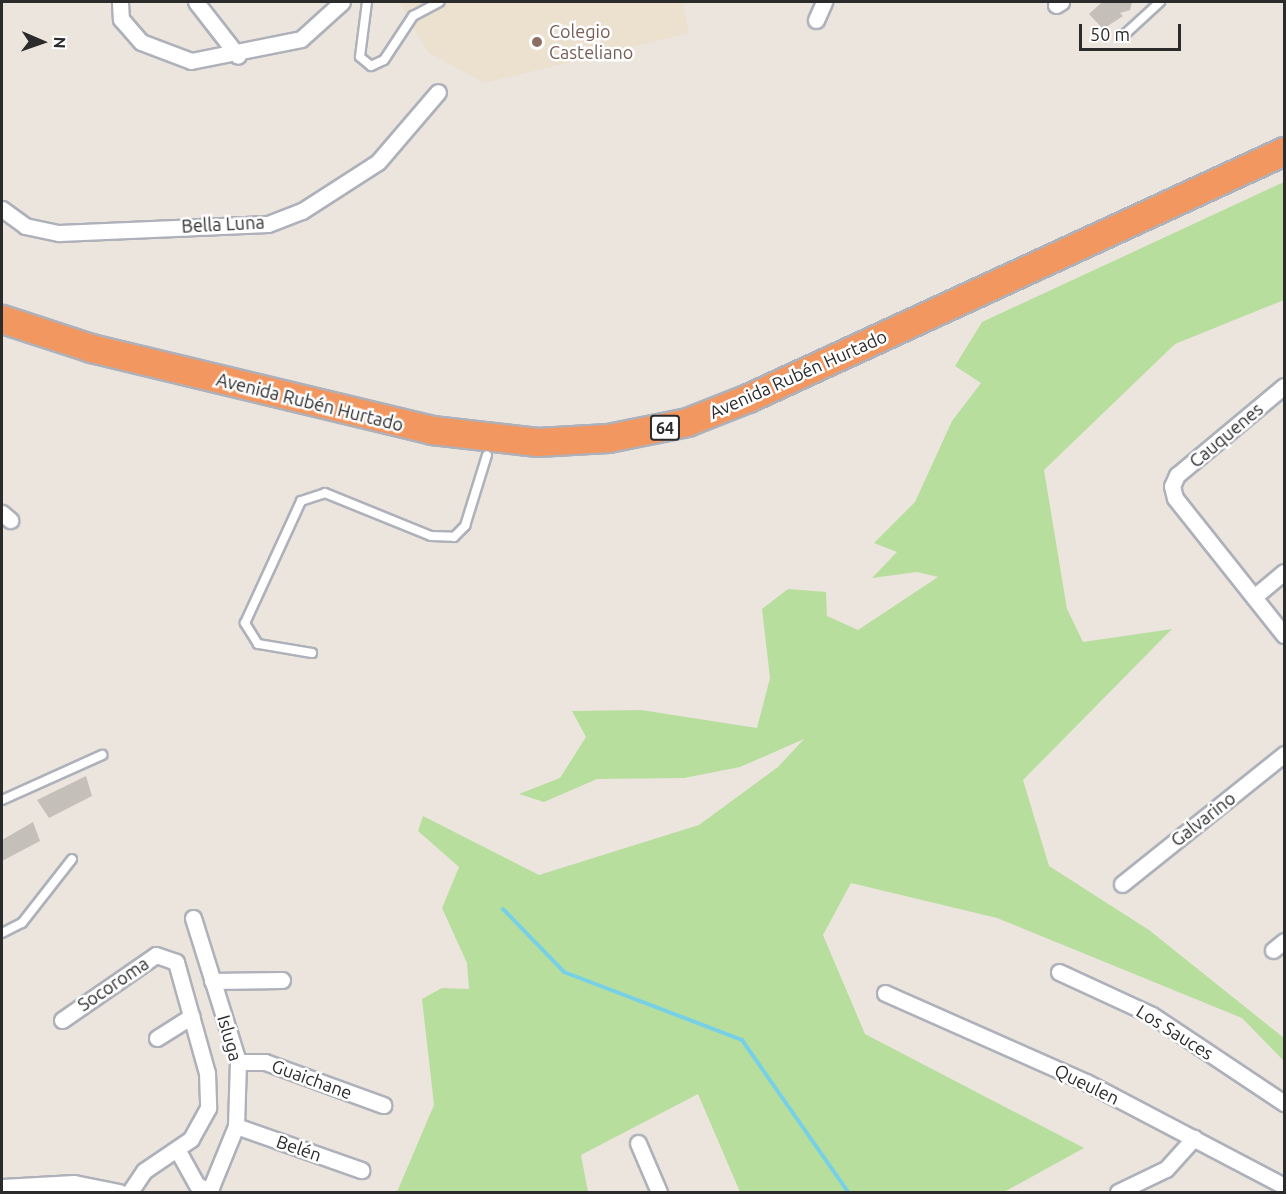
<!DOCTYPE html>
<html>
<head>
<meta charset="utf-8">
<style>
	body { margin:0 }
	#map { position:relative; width:1286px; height:1194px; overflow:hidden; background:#ebe5de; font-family:Ubuntu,sans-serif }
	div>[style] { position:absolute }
	.education>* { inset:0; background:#ece0ce }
	.green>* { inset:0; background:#b8de9e }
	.stream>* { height:4px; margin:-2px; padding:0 2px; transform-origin:2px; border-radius:2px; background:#78d0e6 }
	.building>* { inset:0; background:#c4c0b9 }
	.roads { filter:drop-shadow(2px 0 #aeb1ba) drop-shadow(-2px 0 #aeb1ba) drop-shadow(0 2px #aeb1ba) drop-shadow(0 -2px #aeb1ba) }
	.lane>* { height:8px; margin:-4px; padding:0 4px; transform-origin:4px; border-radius:4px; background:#fff }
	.street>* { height:15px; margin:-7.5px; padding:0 7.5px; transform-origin:7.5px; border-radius:7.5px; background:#fff }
	.highway>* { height:27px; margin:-13.5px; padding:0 13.5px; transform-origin:13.5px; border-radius:13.5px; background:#f39761 }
	.dots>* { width:16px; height:16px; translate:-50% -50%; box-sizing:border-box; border:3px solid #fff; border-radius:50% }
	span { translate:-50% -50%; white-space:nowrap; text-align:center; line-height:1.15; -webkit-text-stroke:5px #fff; paint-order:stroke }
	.shield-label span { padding:2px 4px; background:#fff; border:2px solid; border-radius:4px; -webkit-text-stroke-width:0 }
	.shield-label { font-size:16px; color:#2b2b2b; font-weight:700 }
	.education-label { font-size:18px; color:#785e54 }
	.left { translate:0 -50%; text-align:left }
	.street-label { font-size:18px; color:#2b2b2b }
	.frame { position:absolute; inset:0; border:3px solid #2b2b2b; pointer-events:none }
	.north { position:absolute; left:12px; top:12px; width:60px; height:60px; -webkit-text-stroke:4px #fff; paint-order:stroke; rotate:92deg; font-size:16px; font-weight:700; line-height:24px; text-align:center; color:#2b2b2b }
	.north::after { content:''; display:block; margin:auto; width:21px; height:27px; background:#2b2b2b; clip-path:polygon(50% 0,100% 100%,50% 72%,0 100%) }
	.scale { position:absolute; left:1079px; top:24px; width:102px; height:27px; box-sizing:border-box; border:3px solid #2b2b2b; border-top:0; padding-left:8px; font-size:18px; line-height:21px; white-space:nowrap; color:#2b2b2b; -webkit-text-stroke:4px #fff; paint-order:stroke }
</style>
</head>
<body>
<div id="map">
	<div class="education">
		<div style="clip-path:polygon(399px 2px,683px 2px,689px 33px,484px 83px,428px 52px)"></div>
	</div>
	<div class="green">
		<div style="clip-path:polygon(1284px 182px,1284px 300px,1175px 344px,1044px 470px,1067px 609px,1083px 642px,1172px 629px,1023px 780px,1049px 866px,1149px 930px,1284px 1038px,1284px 1061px,1242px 1018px,997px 918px,851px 883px,823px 935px,865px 1034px,1084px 1148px,1004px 1192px,740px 1192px,698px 1094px,581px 1155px,588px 1192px,397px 1192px,434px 1105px,422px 999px,442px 988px,469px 989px,467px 963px,442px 908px,459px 867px,418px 831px,423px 816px,539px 875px,699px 825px,778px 767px,804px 739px,740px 767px,684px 778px,597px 779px,544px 802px,519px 794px,560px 778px,586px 737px,572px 711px,641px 710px,757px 728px,770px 678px,762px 609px,788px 589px,826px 592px,827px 616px,858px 630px,938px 577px,917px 572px,872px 578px,897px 552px,874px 543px,915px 502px,952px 421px,981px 383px,955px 366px,982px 322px)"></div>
	</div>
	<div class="stream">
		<div style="left:503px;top:909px;width:88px;rotate:45.9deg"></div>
		<div style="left:564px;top:972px;width:191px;rotate:20.9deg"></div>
		<div style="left:742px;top:1040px;width:185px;rotate:55.1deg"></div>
	</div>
	<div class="building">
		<div style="clip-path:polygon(1102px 2px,1132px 2px,1130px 10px,1120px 13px,1123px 16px,1103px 29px,1089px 14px)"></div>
		<div style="clip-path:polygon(86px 776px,92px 796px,49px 818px,37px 800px)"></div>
		<div style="clip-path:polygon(33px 822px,40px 841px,2px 861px,2px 840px)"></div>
	</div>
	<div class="roads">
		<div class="lane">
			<div style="left:367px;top:2px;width:55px;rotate:97.3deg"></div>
			<div style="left:360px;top:57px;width:14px;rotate:39deg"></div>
			<div style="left:371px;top:66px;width:14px;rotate:-25deg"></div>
			<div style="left:384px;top:60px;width:53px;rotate:-56.6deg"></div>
			<div style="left:413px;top:16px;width:30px;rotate:-28deg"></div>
			<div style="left:1124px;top:35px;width:49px;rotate:-42.5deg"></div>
			<div style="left:312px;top:653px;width:55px;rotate:-170.5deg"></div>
			<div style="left:258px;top:644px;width:25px;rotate:-122deg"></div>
			<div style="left:245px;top:623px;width:134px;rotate:-65.3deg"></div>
			<div style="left:301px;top:501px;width:25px;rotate:-18deg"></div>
			<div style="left:325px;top:493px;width:114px;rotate:22.1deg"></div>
			<div style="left:431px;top:536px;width:23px;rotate:2deg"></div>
			<div style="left:454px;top:537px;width:16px;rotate:-45deg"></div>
			<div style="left:465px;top:526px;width:74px;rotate:-72.8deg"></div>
			<div style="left:2px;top:800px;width:110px;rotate:-24.2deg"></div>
			<div style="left:2px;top:933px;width:22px;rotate:-27deg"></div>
			<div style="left:22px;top:923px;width:81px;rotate:-52deg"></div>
		</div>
		<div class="street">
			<div style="left:120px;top:2px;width:17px;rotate:87deg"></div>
			<div style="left:121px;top:19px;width:30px;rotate:49deg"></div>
			<div style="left:141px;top:42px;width:53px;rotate:20.8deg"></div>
			<div style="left:191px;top:61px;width:112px;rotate:-11.3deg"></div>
			<div style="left:301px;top:39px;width:55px;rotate:-42.1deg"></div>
			<div style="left:196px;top:2px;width:68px;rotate:52.1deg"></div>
			<div style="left:1056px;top:5px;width:6px;rotate:-31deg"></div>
			<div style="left:816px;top:20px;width:20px;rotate:-66deg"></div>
			<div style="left:2px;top:209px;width:29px;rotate:36deg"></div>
			<div style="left:25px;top:226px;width:35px;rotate:12deg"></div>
			<div style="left:59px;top:233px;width:209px;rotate:-2.5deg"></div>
			<div style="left:268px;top:224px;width:36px;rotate:-21deg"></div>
			<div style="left:302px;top:211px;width:90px;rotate:-32.8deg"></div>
			<div style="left:378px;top:162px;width:92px;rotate:-49.4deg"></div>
			<div style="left:1284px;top:386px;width:139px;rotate:140.2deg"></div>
			<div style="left:1177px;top:475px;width:12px;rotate:114deg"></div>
			<div style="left:1172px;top:486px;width:12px;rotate:76deg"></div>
			<div style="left:1175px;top:498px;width:175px;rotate:51.5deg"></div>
			<div style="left:2px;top:513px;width:11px;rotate:41deg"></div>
			<div style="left:1254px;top:597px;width:39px;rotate:-40deg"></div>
			<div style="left:1122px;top:884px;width:208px;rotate:-38.7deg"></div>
			<div style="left:193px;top:918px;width:151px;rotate:72.6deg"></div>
			<div style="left:238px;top:1062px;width:64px;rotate:91.8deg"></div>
			<div style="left:236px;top:1126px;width:71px;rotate:112.2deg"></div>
			<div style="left:1273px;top:950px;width:14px;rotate:-39deg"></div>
			<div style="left:1059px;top:972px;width:102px;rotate:24.8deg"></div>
			<div style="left:1152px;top:1015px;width:159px;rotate:33.7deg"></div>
			<div style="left:212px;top:981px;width:70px;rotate:-0.8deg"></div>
			<div style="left:885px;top:993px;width:220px;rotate:23.9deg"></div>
			<div style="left:1086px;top:1082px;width:224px;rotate:27.7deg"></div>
			<div style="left:62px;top:1020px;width:114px;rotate:-34.7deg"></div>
			<div style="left:156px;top:955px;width:21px;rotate:19deg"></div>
			<div style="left:176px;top:962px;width:115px;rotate:74.4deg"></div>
			<div style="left:207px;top:1073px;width:35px;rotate:88deg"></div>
			<div style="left:208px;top:1108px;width:35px;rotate:119deg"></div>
			<div style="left:191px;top:1139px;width:57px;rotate:145.8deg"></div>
			<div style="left:144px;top:1171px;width:25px;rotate:124deg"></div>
			<div style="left:157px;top:1038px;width:41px;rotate:-32.2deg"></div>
			<div style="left:238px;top:1062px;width:27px"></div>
			<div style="left:265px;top:1062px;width:126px;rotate:20deg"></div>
			<div style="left:236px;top:1126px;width:133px;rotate:19.4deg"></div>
			<div style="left:638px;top:1143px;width:53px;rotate:66.8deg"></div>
			<div style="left:178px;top:1151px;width:39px;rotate:61deg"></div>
			<div style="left:197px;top:1185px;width:16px;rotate:27deg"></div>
			<div style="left:2px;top:1187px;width:72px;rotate:-3.2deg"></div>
			<div style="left:74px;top:1183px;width:46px;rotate:11.3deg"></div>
			<div style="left:1118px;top:1192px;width:53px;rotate:-25.6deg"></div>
			<div style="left:1166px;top:1169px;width:42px;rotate:-47.9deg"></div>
		</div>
		<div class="highway">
			<div style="left:2px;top:319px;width:94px;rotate:18deg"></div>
			<div style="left:91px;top:348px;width:351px;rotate:13.5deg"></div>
			<div style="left:432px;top:430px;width:106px;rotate:6.5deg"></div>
			<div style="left:537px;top:442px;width:71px;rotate:-3.2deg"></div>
			<div style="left:608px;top:438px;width:81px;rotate:-11.4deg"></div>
			<div style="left:687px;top:422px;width:66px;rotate:-21.5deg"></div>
			<div style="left:748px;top:398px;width:590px;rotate:-24.74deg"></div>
		</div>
	</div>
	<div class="dots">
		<div style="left:537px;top:42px;background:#8d6e63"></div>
	</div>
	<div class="shield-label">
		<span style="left:665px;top:428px">64</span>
	</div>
	<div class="education-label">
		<span class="left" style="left:549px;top:42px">Colegio<br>Casteliano</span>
	</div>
	<div class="street-label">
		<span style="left:223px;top:224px;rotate:-3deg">Bella Luna</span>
		<span style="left:798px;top:374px;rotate:-24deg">Avenida Rubén Hurtado</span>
		<span style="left:310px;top:402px;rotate:14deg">Avenida Rubén Hurtado</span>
		<span style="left:1226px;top:435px;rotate:-40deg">Cauquenes</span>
		<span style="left:1203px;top:819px;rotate:-38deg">Galvarino</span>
		<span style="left:113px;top:984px;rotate:-34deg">Socoroma</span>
		<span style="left:1175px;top:1032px;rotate:32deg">Los Sauces</span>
		<span style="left:230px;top:1038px;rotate:74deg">Isluga</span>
		<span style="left:312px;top:1079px;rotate:20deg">Guaichane</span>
		<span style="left:1087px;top:1084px;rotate:26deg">Queulen</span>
		<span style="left:299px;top:1148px;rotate:19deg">Belén</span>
	</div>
	<div class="frame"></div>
	<div class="north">N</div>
	<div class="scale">50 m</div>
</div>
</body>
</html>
